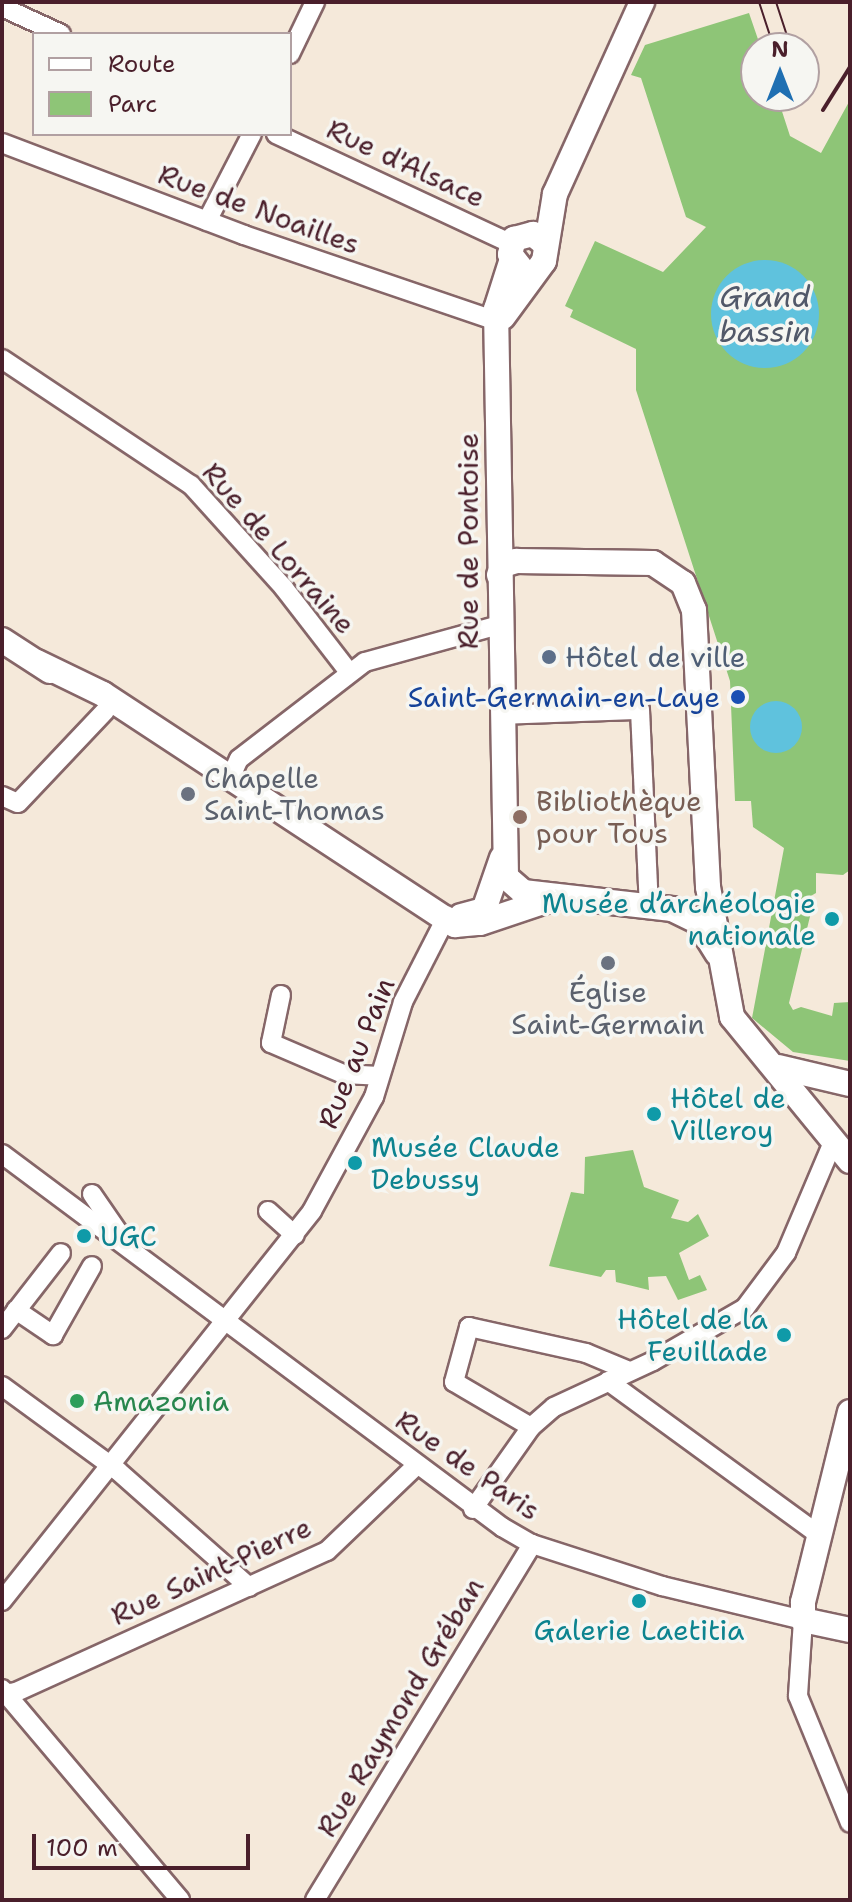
<!DOCTYPE html>
<html>
<head>
<meta charset="utf-8">
<style>
	body { margin:0 }
	#map { position:relative; width:852px; height:1902px; overflow:hidden; background:#f5e9da; font-family:"Shantell Sans",sans-serif }
	div>[style] { position:absolute }
	.green>* { inset:0; background:#8ec577 }
	.water>* { inset:0; background:#5fc2dd }
	.round { border-radius:50% }
	.roads { filter:drop-shadow(2px 0 #866668) drop-shadow(-2px 0 #866668) drop-shadow(0 2px #866668) drop-shadow(0 -2px #866668) }
	.street>* { height:18px; margin:-9px; padding:0 9px; transform-origin:9px; border-radius:9px; background:#fff }
	.secondary>* { height:24px; margin:-12px; padding:0 12px; transform-origin:12px; border-radius:12px; background:#fff }
	.tram>* { height:2px; margin:-1px; padding:0 1px; transform-origin:1px; border-radius:1px; background:#4a1f2b }
	.rail>* { height:4px; margin:-2px; padding:0 2px; transform-origin:2px; border-radius:2px; background:#4a1f2b }
	.dots>* { width:22px; height:22px; translate:-50% -50%; box-sizing:border-box; border:4px solid #f6f6f2; border-radius:50% }
	span { translate:-50% -50%; white-space:nowrap; text-align:center; line-height:1.15; -webkit-text-stroke:7px #f6f6f2; paint-order:stroke }
	.street-label { font-size:28px; color:#4a1f2b }
	.service-label { font-size:28px; color:#4e5e75 }
	.left { translate:0 -50%; text-align:left }
	.transit-label { font-size:28px; color:#164399 }
	.right { translate:-100% -50%; text-align:right }
	.worship-label { font-size:28px; color:#5b616d }
	.education-label { font-size:28px; color:#785e54 }
	.culture-label { font-size:28px; color:#0d838f }
	.leisure-label { font-size:28px; color:#27864d }
	.water-label { font-size:30px; color:#515869; font-style:italic }
	.frame { position:absolute; inset:0; border:4px solid #4a1f2b; pointer-events:none }
	.legend { position:absolute; left:32px; top:32px; width:260px; height:104px; box-sizing:border-box; background:#f6f6f2; border:2px solid #b1a0a2; margin:0; padding:10px 14px; list-style:none; font-size:24px; color:#4a1f2b }
	.legend li { display:flex; align-items:center; gap:16px; height:40px }
	.legend b { width:40px; border:2px solid #b1a0a2 }
	.north { position:absolute; left:740px; top:32px; width:80px; height:80px; box-sizing:border-box; background:#f6f6f2; border:2px solid #b1a0a2; border-radius:50%; rotate:0deg; font-size:22px; font-weight:700; line-height:32px; text-align:center; color:#4a1f2b }
	.north::after { content:''; display:block; margin:auto; width:28px; height:36px; background:#1f6fb2; clip-path:polygon(50% 0,100% 100%,50% 72%,0 100%) }
	.scale { position:absolute; left:32px; top:1834px; width:218px; height:36px; box-sizing:border-box; border:4px solid #4a1f2b; border-top:0; padding-left:10px; font-size:24px; line-height:28px; white-space:nowrap; color:#4a1f2b; -webkit-text-stroke:6px #f6f6f2; paint-order:stroke }
</style>
</head>
<body>
<div id="map">
	<div class="green">
		<div style="clip-path:polygon(749px 13px,761px 48px,756px 48px,756px 96px,777px 96px,790px 136px,821px 153px,850px 100px,850px 870px,843px 875px,816px 873px,816px 893px,809px 897px,813px 904px,789px 1003px,793px 1010px,801px 1007px,832px 1016px,834px 1003px,850px 1002px,850px 1061px,793px 1052px,752px 1018px,784px 848px,753px 827px,751px 801px,735px 801px,730px 681px,636px 390px,636px 349px,570px 317px,573px 310px,565px 306px,595px 241px,663px 272px,706px 227px,686px 217px,641px 78px,631px 75px,645px 45px)"></div>
		<div style="clip-path:polygon(633px 1150px,644px 1187px,679px 1200px,671px 1218px,688px 1222px,698px 1214px,709px 1236px,679px 1253px,689px 1280px,700px 1275px,707px 1290px,678px 1300px,666px 1276px,648px 1277px,649px 1290px,616px 1282px,615px 1270px,606px 1270px,601px 1277px,549px 1266px,571px 1192px,584px 1194px,585px 1157px)"></div>
	</div>
	<div class="water">
		<div class="round" style="left:711px;top:260px;width:108px;height:108px"></div>
		<div class="round" style="left:750px;top:701px;width:52px;height:52px"></div>
	</div>
	<div class="roads">
		<div class="street">
			<div style="left:2px;top:7px;width:65px;rotate:24.6deg"></div>
			<div style="left:290px;top:54px;width:58px;rotate:-64.3deg"></div>
			<div style="left:276px;top:134px;width:260px;rotate:25deg"></div>
			<div style="left:2px;top:143px;width:259px;rotate:20.8deg"></div>
			<div style="left:244px;top:235px;width:269px;rotate:18.8deg"></div>
			<div style="left:207px;top:221px;width:98px;rotate:-62.7deg"></div>
			<div style="left:2px;top:359px;width:227px;rotate:33.7deg"></div>
			<div style="left:191px;top:485px;width:139px;rotate:47.9deg"></div>
			<div style="left:284px;top:588px;width:106px;rotate:52.3deg"></div>
			<div style="left:501px;top:715px;width:139px;rotate:-2.1deg"></div>
			<div style="left:640px;top:710px;width:196px;rotate:87.4deg"></div>
			<div style="left:229px;top:781px;width:24px;rotate:-66deg"></div>
			<div style="left:239px;top:759px;width:159px;rotate:-37.6deg"></div>
			<div style="left:365px;top:662px;width:139px;rotate:-15.4deg"></div>
			<div style="left:2px;top:796px;width:17px;rotate:24deg"></div>
			<div style="left:18px;top:803px;width:127px;rotate:-46.6deg"></div>
			<div style="left:281px;top:995px;width:49px;rotate:101.8deg"></div>
			<div style="left:271px;top:1043px;width:78px;rotate:23.3deg"></div>
			<div style="left:343px;top:1074px;width:36px;rotate:3deg"></div>
			<div style="left:2px;top:1154px;width:624px;rotate:36.72deg"></div>
			<div style="left:502px;top:1527px;width:34px;rotate:30deg"></div>
			<div style="left:532px;top:1544px;width:137px;rotate:17.9deg"></div>
			<div style="left:662px;top:1586px;width:145px;rotate:13.6deg"></div>
			<div style="left:803px;top:1620px;width:76px;rotate:93.8deg"></div>
			<div style="left:798px;top:1696px;width:137px;rotate:67.7deg"></div>
			<div style="left:92px;top:1194px;width:46px;rotate:55.6deg"></div>
			<div style="left:268px;top:1211px;width:36px;rotate:42deg"></div>
			<div style="left:16px;top:1310px;width:45px;rotate:34deg"></div>
			<div style="left:53px;top:1335px;width:79px;rotate:-60.5deg"></div>
			<div style="left:2px;top:1329px;width:96px;rotate:-52.2deg"></div>
			<div style="left:608px;top:1381px;width:261px;rotate:36.1deg"></div>
			<div style="left:2px;top:1386px;width:144px;rotate:36.2deg"></div>
			<div style="left:118px;top:1471px;width:175px;rotate:41.5deg"></div>
			<div style="left:531px;top:1427px;width:89px;rotate:-149.7deg"></div>
			<div style="left:454px;top:1382px;width:57px;rotate:-74.7deg"></div>
			<div style="left:469px;top:1327px;width:120px;rotate:12.5deg"></div>
			<div style="left:586px;top:1353px;width:47px;rotate:22.7deg"></div>
			<div style="left:473px;top:1509px;width:100px;rotate:-54.7deg"></div>
			<div style="left:531px;top:1427px;width:30px;rotate:-41deg"></div>
			<div style="left:554px;top:1407px;width:109px;rotate:-24.9deg"></div>
			<div style="left:653px;top:1361px;width:106px;rotate:-29.9deg"></div>
			<div style="left:745px;top:1308px;width:69px;rotate:-53.3deg"></div>
			<div style="left:786px;top:1253px;width:123px;rotate:-67deg"></div>
			<div style="left:2px;top:1601px;width:498px;rotate:-51.5deg"></div>
			<div style="left:312px;top:1211px;width:130px;rotate:-61.5deg"></div>
			<div style="left:374px;top:1097px;width:99px;rotate:-73deg"></div>
			<div style="left:403px;top:1002px;width:97px;rotate:-62.9deg"></div>
			<div style="left:2px;top:1689px;width:276px;rotate:49.8deg"></div>
			<div style="left:2px;top:1694px;width:14px;rotate:-8deg"></div>
			<div style="left:16px;top:1692px;width:341px;rotate:-24.4deg"></div>
			<div style="left:327px;top:1551px;width:124px;rotate:-43.7deg"></div>
			<div style="left:315px;top:1900px;width:417px;rotate:-58.6deg"></div>
		</div>
		<div class="secondary">
			<div style="left:512px;top:259px;width:52px;rotate:107.7deg"></div>
			<div style="left:496px;top:309px;width:568px;rotate:88.99deg"></div>
			<div style="left:506px;top:877px;width:23px;rotate:41deg"></div>
			<div style="left:523px;top:892px;width:150px;rotate:6.5deg"></div>
			<div style="left:672px;top:909px;width:28px;rotate:26deg"></div>
			<div style="left:697px;top:921px;width:38px;rotate:58deg"></div>
			<div style="left:520px;top:267px;width:16px;rotate:-128deg"></div>
			<div style="left:510px;top:254px;width:16px;rotate:-75deg"></div>
			<div style="left:514px;top:239px;width:20px;rotate:-15deg"></div>
			<div style="left:533px;top:234px;width:16px;rotate:40deg"></div>
			<div style="left:503px;top:317px;width:69px;rotate:-53.8deg"></div>
			<div style="left:544px;top:261px;width:68px;rotate:-80.7deg"></div>
			<div style="left:555px;top:194px;width:211px;rotate:-65.6deg"></div>
			<div style="left:499px;top:575px;width:11px;rotate:-68deg"></div>
			<div style="left:503px;top:565px;width:14px;rotate:-17deg"></div>
			<div style="left:516px;top:561px;width:137px;rotate:0.8deg"></div>
			<div style="left:653px;top:563px;width:36px;rotate:34deg"></div>
			<div style="left:683px;top:583px;width:29px;rotate:68deg"></div>
			<div style="left:694px;top:610px;width:277px;rotate:87.1deg"></div>
			<div style="left:708px;top:887px;width:132px;rotate:79.5deg"></div>
			<div style="left:732px;top:1017px;width:186px;rotate:50.7deg"></div>
			<div style="left:2px;top:640px;width:57px;rotate:32.9deg"></div>
			<div style="left:37px;top:662px;width:73px;rotate:25.9deg"></div>
			<div style="left:103px;top:694px;width:421px;rotate:33.3deg"></div>
			<div style="left:455px;top:925px;width:25px;rotate:-5deg"></div>
			<div style="left:480px;top:923px;width:73px;rotate:-18.4deg"></div>
			<div style="left:461px;top:916px;width:24px;rotate:-15deg"></div>
			<div style="left:484px;top:910px;width:55px;rotate:-70.9deg"></div>
			<div style="left:778px;top:1067px;width:74px;rotate:13.3deg"></div>
			<div style="left:850px;top:1412px;width:196px;rotate:103.9deg"></div>
			<div style="left:803px;top:1602px;width:18px;rotate:90deg"></div>
			<div style="left:803px;top:1620px;width:48px;rotate:12deg"></div>
		</div>
	</div>
	<div class="tram">
		<div style="left:759px;top:2px;width:48px;rotate:71.9deg"></div>
		<div style="left:776px;top:2px;width:48px;rotate:71.9deg"></div>
	</div>
	<div class="rail">
		<div style="left:823px;top:110px;width:51px;rotate:-57.9deg"></div>
	</div>
	<div class="dots">
		<div style="left:549px;top:657px;background:#5c6f8a"></div>
		<div style="left:738px;top:697px;background:#1a4fb4"></div>
		<div style="left:188px;top:794px;background:#6b7280"></div>
		<div style="left:520px;top:817px;background:#8d6e63"></div>
		<div style="left:832px;top:919px;background:#0f9aa8"></div>
		<div style="left:608px;top:963px;background:#6b7280"></div>
		<div style="left:654px;top:1114px;background:#0f9aa8"></div>
		<div style="left:355px;top:1163px;background:#0f9aa8"></div>
		<div style="left:84px;top:1236px;background:#0f9aa8"></div>
		<div style="left:784px;top:1335px;background:#0f9aa8"></div>
		<div style="left:77px;top:1401px;background:#2e9e5b"></div>
		<div style="left:639px;top:1601px;background:#0f9aa8"></div>
	</div>
	<div class="street-label">
		<span style="left:406px;top:163px;rotate:25deg">Rue d'Alsace</span>
		<span style="left:259px;top:209px;rotate:20deg">Rue de Noailles</span>
		<span style="left:468px;top:541px;rotate:-90deg">Rue de Pontoise</span>
		<span style="left:279px;top:548px;rotate:49deg">Rue de Lorraine</span>
		<span style="left:356px;top:1053px;rotate:-68deg">Rue au Pain</span>
		<span style="left:468px;top:1465px;rotate:35deg">Rue de Paris</span>
		<span style="left:211px;top:1571px;rotate:-25deg">Rue Saint-Pierre</span>
		<span style="left:400px;top:1707px;rotate:-59deg">Rue Raymond Gréban</span>
	</div>
	<div class="service-label">
		<span class="left" style="left:565px;top:657px">Hôtel de ville</span>
	</div>
	<div class="transit-label">
		<span class="right" style="left:720px;top:697px">Saint-Germain-en-Laye</span>
	</div>
	<div class="worship-label">
		<span class="left" style="left:204px;top:794px">Chapelle<br>Saint-Thomas</span>
		<span style="left:608px;top:1008px">Église<br>Saint-Germain</span>
	</div>
	<div class="education-label">
		<span class="left" style="left:536px;top:817px">Bibliothèque<br>pour Tous</span>
	</div>
	<div class="culture-label">
		<span class="right" style="left:816px;top:919px">Musée d’archéologie<br>nationale</span>
		<span class="left" style="left:670px;top:1114px">Hôtel de<br>Villeroy</span>
		<span class="left" style="left:371px;top:1163px">Musée Claude<br>Debussy</span>
		<span class="left" style="left:100px;top:1236px">UGC</span>
		<span class="right" style="left:768px;top:1335px">Hôtel de la<br>Feuillade</span>
		<span style="left:639px;top:1630px">Galerie Laetitia</span>
	</div>
	<div class="leisure-label">
		<span class="left" style="left:93px;top:1401px">Amazonia</span>
	</div>
	<div class="water-label">
		<span style="left:765px;top:314px">Grand<br>bassin</span>
	</div>
	<div class="frame"></div>
	<ul class="legend">
	<li><b style="height:10px;background:#fff"></b>Route</li>
	<li><b style="height:22px;background:#8ec577"></b>Parc</li>
	</ul>
	<div class="north">N</div>
	<div class="scale">100 m</div>
</div>
</body>
</html>
